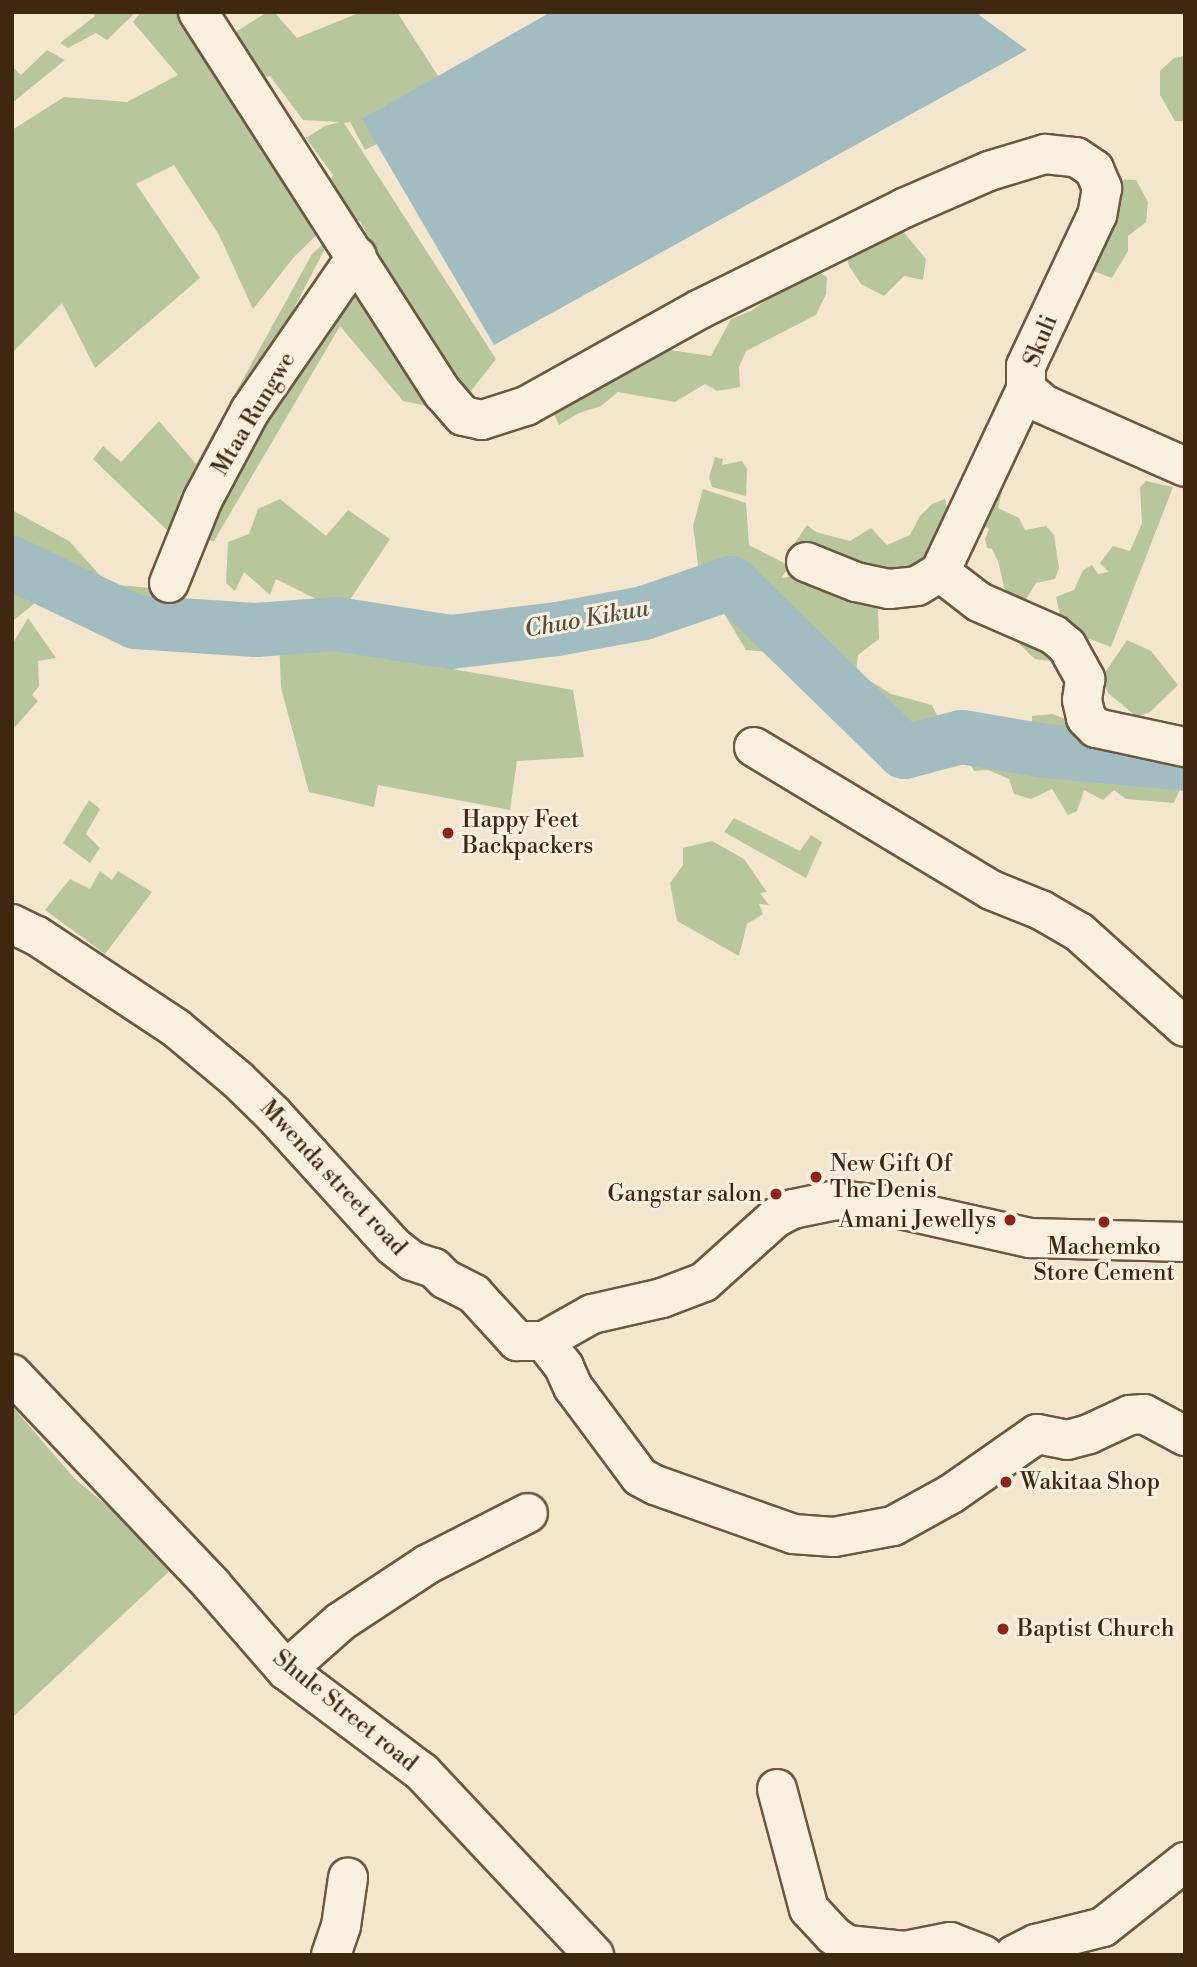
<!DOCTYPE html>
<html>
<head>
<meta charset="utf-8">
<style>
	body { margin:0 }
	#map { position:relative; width:1197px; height:1967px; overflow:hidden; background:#f4e6cd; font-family:"Libre Bodoni",serif }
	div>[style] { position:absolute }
	.green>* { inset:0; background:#b8c69b }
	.water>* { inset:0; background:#a1bdc2 }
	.river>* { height:54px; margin:-27px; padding:0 27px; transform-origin:27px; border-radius:27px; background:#a1bdc2 }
	.roads { filter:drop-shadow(2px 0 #6c5841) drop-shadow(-2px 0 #6c5841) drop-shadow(0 2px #6c5841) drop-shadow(0 -2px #6c5841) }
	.minor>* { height:38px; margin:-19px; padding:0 19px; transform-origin:19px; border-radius:19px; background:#f8efde }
	.dots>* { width:19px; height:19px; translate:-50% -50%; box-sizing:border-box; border:4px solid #f8efde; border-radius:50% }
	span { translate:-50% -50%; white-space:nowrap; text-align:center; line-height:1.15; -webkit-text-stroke:6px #f8efde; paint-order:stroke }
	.street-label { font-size:23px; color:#3e2812 }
	.poi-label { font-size:23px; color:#3e2812 }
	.left { translate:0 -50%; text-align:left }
	.right { translate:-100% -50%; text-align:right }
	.water-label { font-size:24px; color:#574d3e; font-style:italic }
	.frame { position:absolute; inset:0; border:14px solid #3e2812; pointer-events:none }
</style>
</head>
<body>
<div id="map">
	<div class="green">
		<div style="clip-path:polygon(92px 12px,136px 12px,107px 40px,96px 33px,68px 48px,60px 43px,95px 16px)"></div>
		<div style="clip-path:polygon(141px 12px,198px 12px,228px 37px,267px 12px,274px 12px,297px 38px,361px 12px,397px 12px,456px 104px,365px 150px,350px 122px,344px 123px,496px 359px,457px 409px,360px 221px,352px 224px,342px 198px,335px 202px,326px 188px,333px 175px,306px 138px,325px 126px,340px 122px,303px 120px,270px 76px,244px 83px,332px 220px,294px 257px,253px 309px,219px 235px,174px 165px,136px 184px,200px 278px,95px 368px,62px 303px,12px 353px,12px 130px,64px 97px,127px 102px,178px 75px,133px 22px)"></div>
		<div style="clip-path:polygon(47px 50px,65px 60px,12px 103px,12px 66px,21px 75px)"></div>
		<div style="clip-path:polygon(1185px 56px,1185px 121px,1175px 121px,1160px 95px,1160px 71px,1174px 58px)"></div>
		<div style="clip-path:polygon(1108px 179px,1136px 180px,1148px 202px,1146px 222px,1128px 236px,1128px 251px,1112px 278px,1085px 268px)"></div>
		<div style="clip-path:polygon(901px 229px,926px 259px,923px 280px,904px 276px,884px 296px,861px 284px,849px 266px,845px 248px)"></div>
		<div style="clip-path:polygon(331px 237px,175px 538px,93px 459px,103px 446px,121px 462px,159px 421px,196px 464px,312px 254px)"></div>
		<div style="clip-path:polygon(812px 268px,827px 277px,826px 294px,816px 315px,746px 351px,739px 367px,740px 387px,717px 391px,705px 384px,675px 402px,618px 392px,601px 406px,579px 413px,559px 425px,552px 409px,649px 347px,711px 356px,731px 319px,751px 311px)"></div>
		<div style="clip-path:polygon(357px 272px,447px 410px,403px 401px,340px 326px,214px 541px,188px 537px)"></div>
		<div style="clip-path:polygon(715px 457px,723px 459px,722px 465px,742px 461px,747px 469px,746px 496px,712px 487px,709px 478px)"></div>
		<div style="clip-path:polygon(1146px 481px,1173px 487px,1111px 647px,1090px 639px,1074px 642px,1058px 662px,1035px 659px,997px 623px,1061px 620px,1056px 597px,1074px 590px,1083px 570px,1092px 565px,1098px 574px,1109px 572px,1100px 563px,1113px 546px,1130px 551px,1142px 523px,1140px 487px)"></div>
		<div style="clip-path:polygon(998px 488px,1002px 492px,998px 508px,1019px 518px,1025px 530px,1046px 526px,1054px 535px,1059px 568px,1055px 579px,1036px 583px,1025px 601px,1006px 595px,998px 561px,992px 549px,987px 548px,985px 539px,989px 529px,976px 520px)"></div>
		<div style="clip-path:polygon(703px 489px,746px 503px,749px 545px,790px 566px,781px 578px,808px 574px,794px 544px,807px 525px,816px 532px,850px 541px,871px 528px,887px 545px,910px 535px,920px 516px,932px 504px,945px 499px,951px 528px,931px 573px,845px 584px,878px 609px,879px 639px,858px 655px,856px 672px,891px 694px,932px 705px,946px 734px,945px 752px,918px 758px,896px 756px,863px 730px,805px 655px,746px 650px,699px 572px,693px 526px)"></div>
		<div style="clip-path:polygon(280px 499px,326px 536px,348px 510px,390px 539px,342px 612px,276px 579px,270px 595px,244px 572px,235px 591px,226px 583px,228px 542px,249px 534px,258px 509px)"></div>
		<div style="clip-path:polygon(12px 510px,69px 541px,108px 584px,161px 589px,125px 611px,50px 591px,14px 620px)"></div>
		<div style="clip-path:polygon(28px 618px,56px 658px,38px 661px,39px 686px,32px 695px,38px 701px,15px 727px,12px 723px,12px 645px)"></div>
		<div style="clip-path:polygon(279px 639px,573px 690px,584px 757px,517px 761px,510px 810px,378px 785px,374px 807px,309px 792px,281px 688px)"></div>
		<div style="clip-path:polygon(1127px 640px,1151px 651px,1178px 685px,1150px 712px,1137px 717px,1108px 693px,1102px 677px)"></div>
		<div style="clip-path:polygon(1053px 714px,1084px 727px,1185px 747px,1185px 777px,1174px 803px,1126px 799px,1114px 790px,1103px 800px,1084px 790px,1077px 811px,1068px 815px,1052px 789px,1031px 799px,1014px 794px,1009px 779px,988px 770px,974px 771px,967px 758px,976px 752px,1011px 760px,1017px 755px,979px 742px,965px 741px,949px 747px,957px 734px,994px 724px,1010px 737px,1024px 736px,1032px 727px,1032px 716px)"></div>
		<div style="clip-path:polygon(89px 800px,100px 809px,86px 834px,100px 848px,90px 863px,63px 843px)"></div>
		<div style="clip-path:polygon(734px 818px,800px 851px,811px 835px,822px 842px,806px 878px,724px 832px)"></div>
		<div style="clip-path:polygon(712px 841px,744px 859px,767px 892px,760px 893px,769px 905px,759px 904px,763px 914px,747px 924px,739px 956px,677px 921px,670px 883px,683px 865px,683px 848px)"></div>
		<div style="clip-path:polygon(100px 871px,112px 880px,118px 871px,152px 892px,105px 954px,45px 910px,70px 879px,90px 889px)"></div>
		<div style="clip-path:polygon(12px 1406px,75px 1479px,177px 1564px,12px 1718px)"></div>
	</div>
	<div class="water">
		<div style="clip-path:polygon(551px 12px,975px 12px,1027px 50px,494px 345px,362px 119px)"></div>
	</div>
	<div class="river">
		<div style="left:12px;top:563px;width:136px;rotate:25.6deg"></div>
		<div style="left:135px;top:622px;width:121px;rotate:3.8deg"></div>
		<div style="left:256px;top:630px;width:80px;rotate:-4.3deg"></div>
		<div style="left:336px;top:624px;width:116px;rotate:8.9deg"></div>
		<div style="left:451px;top:642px;width:107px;rotate:-7deg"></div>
		<div style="left:557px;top:629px;width:88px;rotate:-10.4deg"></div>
		<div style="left:644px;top:613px;width:92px;rotate:-19deg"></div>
		<div style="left:731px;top:583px;width:242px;rotate:44.3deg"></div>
		<div style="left:904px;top:752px;width:60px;rotate:-14.5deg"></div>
		<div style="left:962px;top:737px;width:85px;rotate:9.5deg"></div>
		<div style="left:1046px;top:751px;width:140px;rotate:5.3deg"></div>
	</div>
	<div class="roads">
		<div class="minor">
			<div style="left:198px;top:12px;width:453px;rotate:57.3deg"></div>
			<div style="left:443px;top:393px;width:30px;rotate:49deg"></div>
			<div style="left:463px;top:416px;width:19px;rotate:12deg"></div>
			<div style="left:482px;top:420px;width:46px;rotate:-17.7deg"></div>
			<div style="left:526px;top:406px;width:199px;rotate:-29.1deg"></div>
			<div style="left:700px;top:309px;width:228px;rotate:-26.3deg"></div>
			<div style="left:904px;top:208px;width:93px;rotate:-23.5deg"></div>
			<div style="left:989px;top:171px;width:59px;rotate:-16.9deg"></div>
			<div style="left:1045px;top:154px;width:31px;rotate:6deg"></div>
			<div style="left:1076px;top:157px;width:22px;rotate:34deg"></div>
			<div style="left:1094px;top:169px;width:21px;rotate:67deg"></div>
			<div style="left:1102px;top:188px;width:27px;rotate:100deg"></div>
			<div style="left:1097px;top:215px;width:167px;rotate:115.2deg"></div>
			<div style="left:1026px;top:366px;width:23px;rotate:90deg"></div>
			<div style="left:1026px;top:389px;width:23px;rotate:41deg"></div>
			<div style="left:1043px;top:404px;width:155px;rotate:23.9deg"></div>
			<div style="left:806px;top:562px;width:54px;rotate:21.8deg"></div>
			<div style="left:856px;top:582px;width:34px;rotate:12deg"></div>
			<div style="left:889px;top:589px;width:28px;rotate:-6deg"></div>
			<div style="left:917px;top:586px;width:27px;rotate:-31deg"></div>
			<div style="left:940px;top:572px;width:202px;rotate:-64.8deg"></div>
			<div style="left:940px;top:572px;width:49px;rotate:37.6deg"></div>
			<div style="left:979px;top:602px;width:82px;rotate:23.7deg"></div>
			<div style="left:1054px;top:635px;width:17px;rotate:40deg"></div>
			<div style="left:1067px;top:646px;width:38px;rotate:61deg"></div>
			<div style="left:1085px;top:679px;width:21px;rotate:98deg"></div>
			<div style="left:1082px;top:700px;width:18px;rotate:77deg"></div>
			<div style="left:1086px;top:718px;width:14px;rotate:45deg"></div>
			<div style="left:1096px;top:728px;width:91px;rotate:12.1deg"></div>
			<div style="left:169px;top:583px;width:91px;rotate:-68deg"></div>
			<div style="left:203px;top:499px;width:100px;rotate:-61.9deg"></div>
			<div style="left:250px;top:411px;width:188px;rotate:-55.4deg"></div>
			<div style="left:754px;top:747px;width:277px;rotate:31.1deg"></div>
			<div style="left:991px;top:890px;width:54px;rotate:21.8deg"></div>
			<div style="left:1041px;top:910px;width:44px;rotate:30.1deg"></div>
			<div style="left:1079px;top:932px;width:142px;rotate:41.9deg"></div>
			<div style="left:12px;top:924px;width:28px;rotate:26deg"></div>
			<div style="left:37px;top:936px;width:167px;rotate:33.5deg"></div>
			<div style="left:176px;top:1028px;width:81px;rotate:40deg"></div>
			<div style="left:238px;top:1080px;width:49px;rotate:44.2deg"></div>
			<div style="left:273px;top:1114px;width:178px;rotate:47.7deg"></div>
			<div style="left:393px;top:1246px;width:24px;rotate:38deg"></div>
			<div style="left:412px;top:1261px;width:23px;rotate:18deg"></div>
			<div style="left:434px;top:1268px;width:16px;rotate:45deg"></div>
			<div style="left:445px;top:1279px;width:33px;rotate:27deg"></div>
			<div style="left:474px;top:1294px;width:64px;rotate:47.5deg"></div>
			<div style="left:517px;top:1341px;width:27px"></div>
			<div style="left:544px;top:1341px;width:33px;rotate:52deg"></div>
			<div style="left:564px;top:1367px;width:22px;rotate:66deg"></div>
			<div style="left:573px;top:1387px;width:112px;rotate:53.3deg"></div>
			<div style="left:640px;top:1477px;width:17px;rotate:28deg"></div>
			<div style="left:655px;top:1485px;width:146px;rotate:19.5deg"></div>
			<div style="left:793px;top:1534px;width:41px;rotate:4.2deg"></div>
			<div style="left:834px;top:1537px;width:60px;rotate:-10.6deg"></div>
			<div style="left:893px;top:1526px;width:66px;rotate:-28.9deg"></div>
			<div style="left:951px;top:1494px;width:105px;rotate:-34.9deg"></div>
			<div style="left:1037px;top:1434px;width:31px;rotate:11deg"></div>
			<div style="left:1067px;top:1440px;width:23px;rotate:-15deg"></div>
			<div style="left:1089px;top:1434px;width:45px;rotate:-24.9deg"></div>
			<div style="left:1130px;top:1415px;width:14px;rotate:-4deg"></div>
			<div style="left:1144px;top:1414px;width:47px;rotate:28.2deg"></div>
			<div style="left:544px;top:1341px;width:55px;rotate:-29.4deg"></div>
			<div style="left:592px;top:1314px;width:72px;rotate:-12.9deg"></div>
			<div style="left:662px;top:1298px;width:45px;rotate:-20.9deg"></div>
			<div style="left:704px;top:1282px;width:96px;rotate:-42deg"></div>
			<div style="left:775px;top:1218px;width:20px;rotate:-27deg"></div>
			<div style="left:793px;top:1209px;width:45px;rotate:-11.6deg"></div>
			<div style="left:837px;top:1200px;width:45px;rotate:6.3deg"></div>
			<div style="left:882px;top:1205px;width:152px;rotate:12.6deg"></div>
			<div style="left:1030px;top:1238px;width:155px;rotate:1.5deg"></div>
			<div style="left:12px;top:1374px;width:291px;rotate:46.5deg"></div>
			<div style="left:212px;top:1585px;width:113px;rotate:49deg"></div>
			<div style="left:286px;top:1670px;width:171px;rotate:36.9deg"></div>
			<div style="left:423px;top:1773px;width:250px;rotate:46.8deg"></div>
			<div style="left:286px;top:1670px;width:72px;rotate:-41.6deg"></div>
			<div style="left:340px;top:1622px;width:105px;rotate:-33.4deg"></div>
			<div style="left:428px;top:1564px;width:112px;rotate:-27deg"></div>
			<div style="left:777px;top:1789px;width:124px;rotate:75.1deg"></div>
			<div style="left:809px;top:1909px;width:35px;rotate:47deg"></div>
			<div style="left:833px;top:1935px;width:17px;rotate:36deg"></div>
			<div style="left:847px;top:1945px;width:58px;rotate:5.9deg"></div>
			<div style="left:905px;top:1951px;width:46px;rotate:-11.3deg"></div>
			<div style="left:950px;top:1942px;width:36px;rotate:21deg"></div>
			<div style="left:331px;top:1955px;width:31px;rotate:-71deg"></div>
			<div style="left:341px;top:1926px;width:49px;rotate:-81.7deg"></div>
			<div style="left:1014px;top:1955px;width:25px;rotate:-27deg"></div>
			<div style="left:1036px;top:1944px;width:69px;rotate:-14.2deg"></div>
			<div style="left:1103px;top:1927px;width:105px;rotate:-38.4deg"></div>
		</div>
	</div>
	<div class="dots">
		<div style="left:448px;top:833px;background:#8f2418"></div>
		<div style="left:816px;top:1177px;background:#8f2418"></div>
		<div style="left:776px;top:1194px;background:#8f2418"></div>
		<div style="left:1010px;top:1220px;background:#8f2418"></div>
		<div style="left:1104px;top:1222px;background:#8f2418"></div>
		<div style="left:1006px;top:1482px;background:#8f2418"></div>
		<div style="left:1003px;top:1629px;background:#8f2418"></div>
	</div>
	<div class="street-label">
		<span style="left:1041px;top:341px;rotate:-68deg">Skuli</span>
		<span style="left:254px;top:414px;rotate:-59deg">Mtaa Rungwe</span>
		<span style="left:333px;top:1178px;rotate:47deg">Mwenda street road</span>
		<span style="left:345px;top:1711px;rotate:39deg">Shule Street road</span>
	</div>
	<div class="poi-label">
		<span class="left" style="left:462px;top:833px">Happy Feet<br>Backpackers</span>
		<span class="left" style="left:830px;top:1177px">New Gift Of<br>The Denis</span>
		<span class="right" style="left:762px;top:1194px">Gangstar salon</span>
		<span class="right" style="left:996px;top:1220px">Amani Jewellys</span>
		<span style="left:1104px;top:1260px">Machemko<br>Store Cement</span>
		<span class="left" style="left:1020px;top:1482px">Wakitaa Shop</span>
		<span class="left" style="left:1017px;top:1629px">Baptist Church</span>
	</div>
	<div class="water-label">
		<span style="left:587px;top:620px;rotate:-10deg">Chuo Kikuu</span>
	</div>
	<div class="frame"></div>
</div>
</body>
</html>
